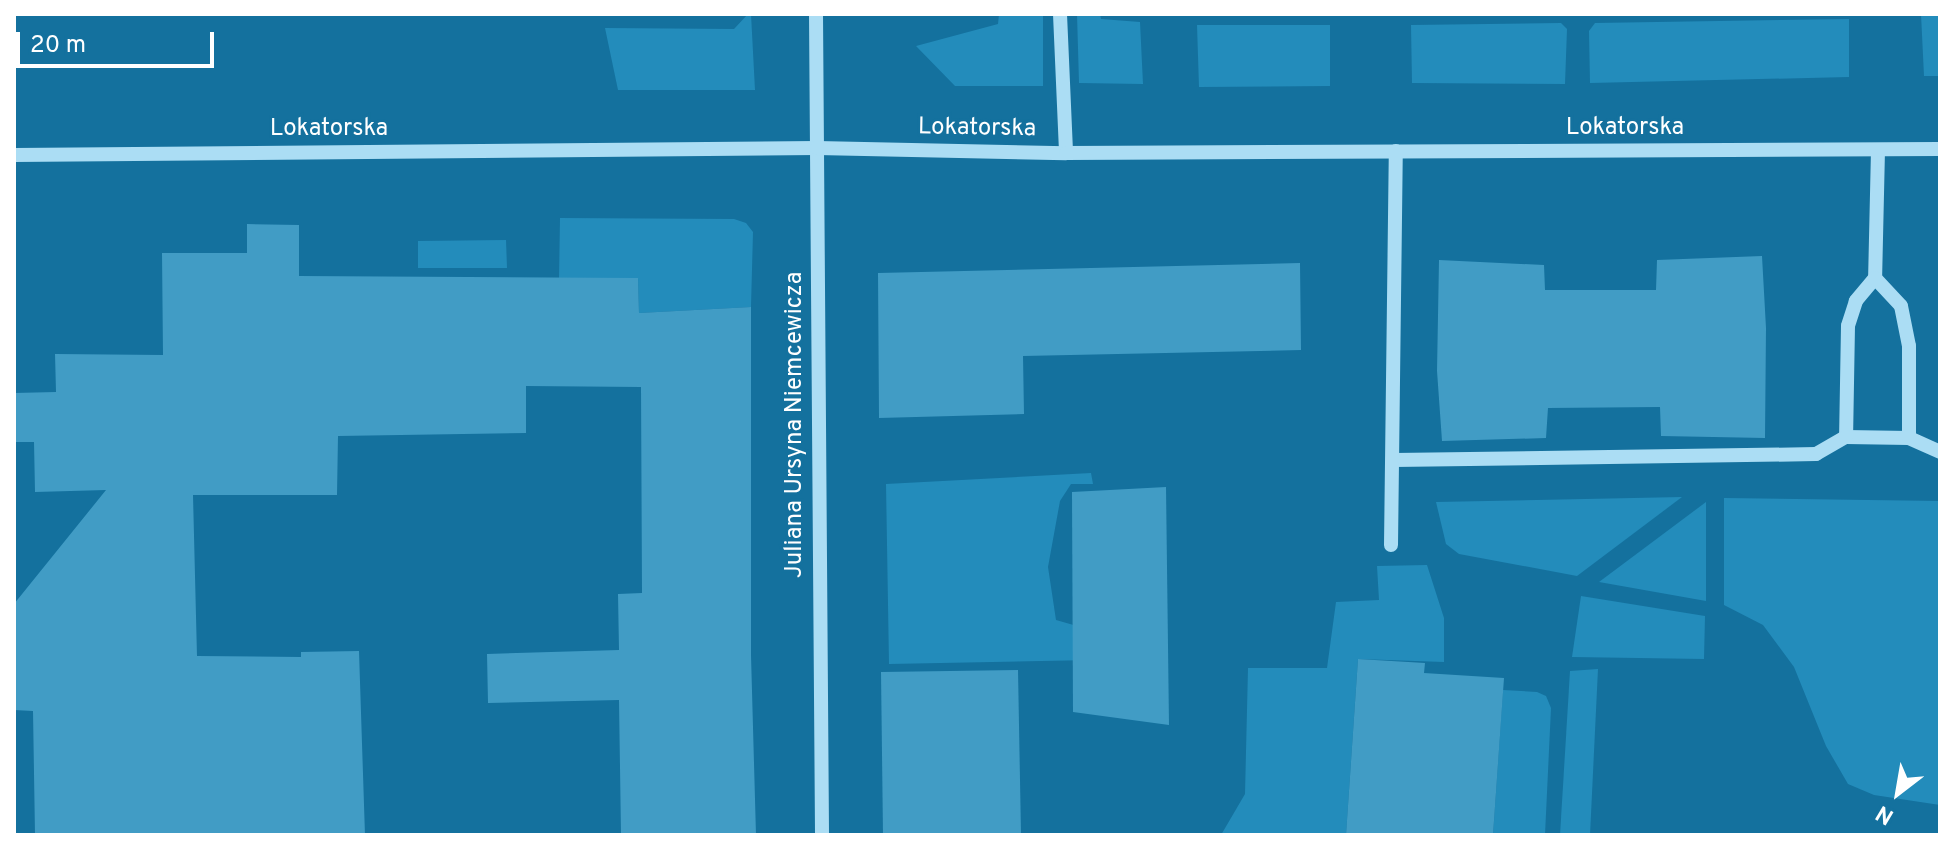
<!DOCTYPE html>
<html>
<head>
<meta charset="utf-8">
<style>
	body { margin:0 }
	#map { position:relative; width:1954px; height:849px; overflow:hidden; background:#14719e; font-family:Overpass,sans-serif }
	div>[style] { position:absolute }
	.green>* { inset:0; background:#238cbb }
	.building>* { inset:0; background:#419cc5 }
	.minor>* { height:14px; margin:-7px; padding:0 7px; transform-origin:7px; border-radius:7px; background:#abddf4 }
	span { translate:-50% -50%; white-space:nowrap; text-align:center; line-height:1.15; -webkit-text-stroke:6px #14719e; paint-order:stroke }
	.street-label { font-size:24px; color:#fff }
	.frame { position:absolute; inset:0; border:16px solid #fff; pointer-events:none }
	.north { position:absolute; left:1858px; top:753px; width:80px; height:80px; -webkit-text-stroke:6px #14719e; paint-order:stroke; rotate:211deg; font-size:22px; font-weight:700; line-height:32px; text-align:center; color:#fff }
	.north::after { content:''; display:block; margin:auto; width:28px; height:36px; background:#fff; clip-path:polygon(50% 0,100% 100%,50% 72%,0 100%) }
	.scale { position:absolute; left:16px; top:32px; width:198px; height:36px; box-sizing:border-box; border:4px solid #fff; border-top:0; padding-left:10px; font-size:24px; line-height:28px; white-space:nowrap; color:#fff; -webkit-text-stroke:6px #14719e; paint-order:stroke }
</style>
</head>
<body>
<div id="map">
	<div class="green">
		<div style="clip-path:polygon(748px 14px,751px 14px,755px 90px,618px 90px,605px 28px,734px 29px)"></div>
		<div style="clip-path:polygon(999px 14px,1043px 14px,1043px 86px,955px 86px,916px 46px,998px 24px)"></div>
		<div style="clip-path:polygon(1077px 14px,1100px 14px,1101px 19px,1140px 22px,1143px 84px,1079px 83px)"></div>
		<div style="clip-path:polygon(1921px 14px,1940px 14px,1940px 76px,1924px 76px)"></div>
		<div style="clip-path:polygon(1849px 19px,1849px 77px,1590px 83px,1589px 31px,1595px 23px)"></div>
		<div style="clip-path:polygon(1561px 23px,1567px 29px,1565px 84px,1412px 83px,1411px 25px)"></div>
		<div style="clip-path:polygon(1197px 25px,1330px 25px,1330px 86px,1199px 87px)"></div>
		<div style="clip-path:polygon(560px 218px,734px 219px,746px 223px,753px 232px,751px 307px,639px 313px,638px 278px,559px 280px)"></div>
		<div style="clip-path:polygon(506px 240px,507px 268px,418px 268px,418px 241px)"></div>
		<div style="clip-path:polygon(1091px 473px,1093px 484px,1071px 484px,1060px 501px,1048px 567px,1056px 620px,1077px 626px,1092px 660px,889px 664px,886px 484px)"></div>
		<div style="clip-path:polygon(1682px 497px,1577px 576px,1459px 554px,1446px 544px,1436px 502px)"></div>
		<div style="clip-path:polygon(1724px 498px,1940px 501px,1940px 805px,1874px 795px,1848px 784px,1826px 746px,1794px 667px,1763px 625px,1724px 605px)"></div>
		<div style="clip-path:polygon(1706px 502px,1706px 601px,1599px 582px)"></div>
		<div style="clip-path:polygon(1427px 565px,1444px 618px,1444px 662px,1358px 659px,1346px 835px,1221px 835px,1245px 794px,1248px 668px,1327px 668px,1336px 602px,1379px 600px,1377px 566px)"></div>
		<div style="clip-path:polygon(1581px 596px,1705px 616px,1704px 659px,1572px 657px)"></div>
		<div style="clip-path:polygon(1598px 669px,1590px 835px,1560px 835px,1570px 671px)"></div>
		<div style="clip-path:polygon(1503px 690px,1537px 692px,1546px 696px,1551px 708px,1545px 835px,1493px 835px)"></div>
	</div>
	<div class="building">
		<div style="clip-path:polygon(247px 224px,299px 225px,299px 276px,638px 278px,639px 313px,751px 307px,751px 655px,756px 835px,621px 835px,619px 700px,488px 703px,487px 654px,619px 650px,618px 594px,642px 593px,641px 387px,526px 386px,526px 433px,338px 436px,337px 495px,193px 495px,197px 656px,301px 657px,301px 652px,359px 651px,365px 835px,35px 835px,33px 711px,14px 710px,14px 604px,106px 490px,35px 492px,34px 442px,14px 442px,14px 393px,56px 392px,55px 354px,163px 355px,162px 253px,247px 253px)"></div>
		<div style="clip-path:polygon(1762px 256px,1766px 328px,1765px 438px,1661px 436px,1660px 407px,1548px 408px,1546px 438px,1442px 441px,1437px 371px,1439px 260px,1544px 265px,1545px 290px,1656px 290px,1657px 260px)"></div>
		<div style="clip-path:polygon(1300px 263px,1301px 350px,1023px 356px,1024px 414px,879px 418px,878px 273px)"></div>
		<div style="clip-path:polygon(1166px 487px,1169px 725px,1073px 712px,1072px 492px)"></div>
		<div style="clip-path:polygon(1358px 659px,1425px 663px,1424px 673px,1504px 678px,1493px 835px,1346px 835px)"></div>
		<div style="clip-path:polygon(1018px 670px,1021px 835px,883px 835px,881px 672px)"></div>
	</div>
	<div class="minor">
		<div style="left:816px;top:14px;width:821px;rotate:89.58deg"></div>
		<div style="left:1060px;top:14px;width:139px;rotate:87.5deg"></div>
		<div style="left:1878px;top:150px;width:128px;rotate:91.3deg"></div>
		<div style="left:1875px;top:278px;width:30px;rotate:130deg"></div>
		<div style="left:1856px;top:301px;width:26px;rotate:108deg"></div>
		<div style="left:1848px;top:326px;width:111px;rotate:91deg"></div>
		<div style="left:1846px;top:437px;width:63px;rotate:0.9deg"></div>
		<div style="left:1909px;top:438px;width:34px;rotate:24deg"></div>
		<div style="left:14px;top:155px;width:803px;rotate:-0.5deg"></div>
		<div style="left:817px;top:148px;width:249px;rotate:1.2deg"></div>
		<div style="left:1066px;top:153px;width:874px;rotate:-0.26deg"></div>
		<div style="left:1875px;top:278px;width:38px;rotate:47deg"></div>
		<div style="left:1901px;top:306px;width:41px;rotate:78.7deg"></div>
		<div style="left:1909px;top:346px;width:92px;rotate:90deg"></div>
		<div style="left:1394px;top:460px;width:422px;rotate:-0.8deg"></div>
		<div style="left:1816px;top:454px;width:34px;rotate:-30deg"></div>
		<div style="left:1391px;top:545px;width:394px;rotate:-89.3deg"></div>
	</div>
	<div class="street-label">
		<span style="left:977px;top:129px;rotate:1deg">Lokatorska</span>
		<span style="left:1625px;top:129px">Lokatorska</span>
		<span style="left:329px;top:130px">Lokatorska</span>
		<span style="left:796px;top:425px;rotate:-90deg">Juliana Ursyna Niemcewicza</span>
	</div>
	<div class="frame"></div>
	<div class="north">N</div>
	<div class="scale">20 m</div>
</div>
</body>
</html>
